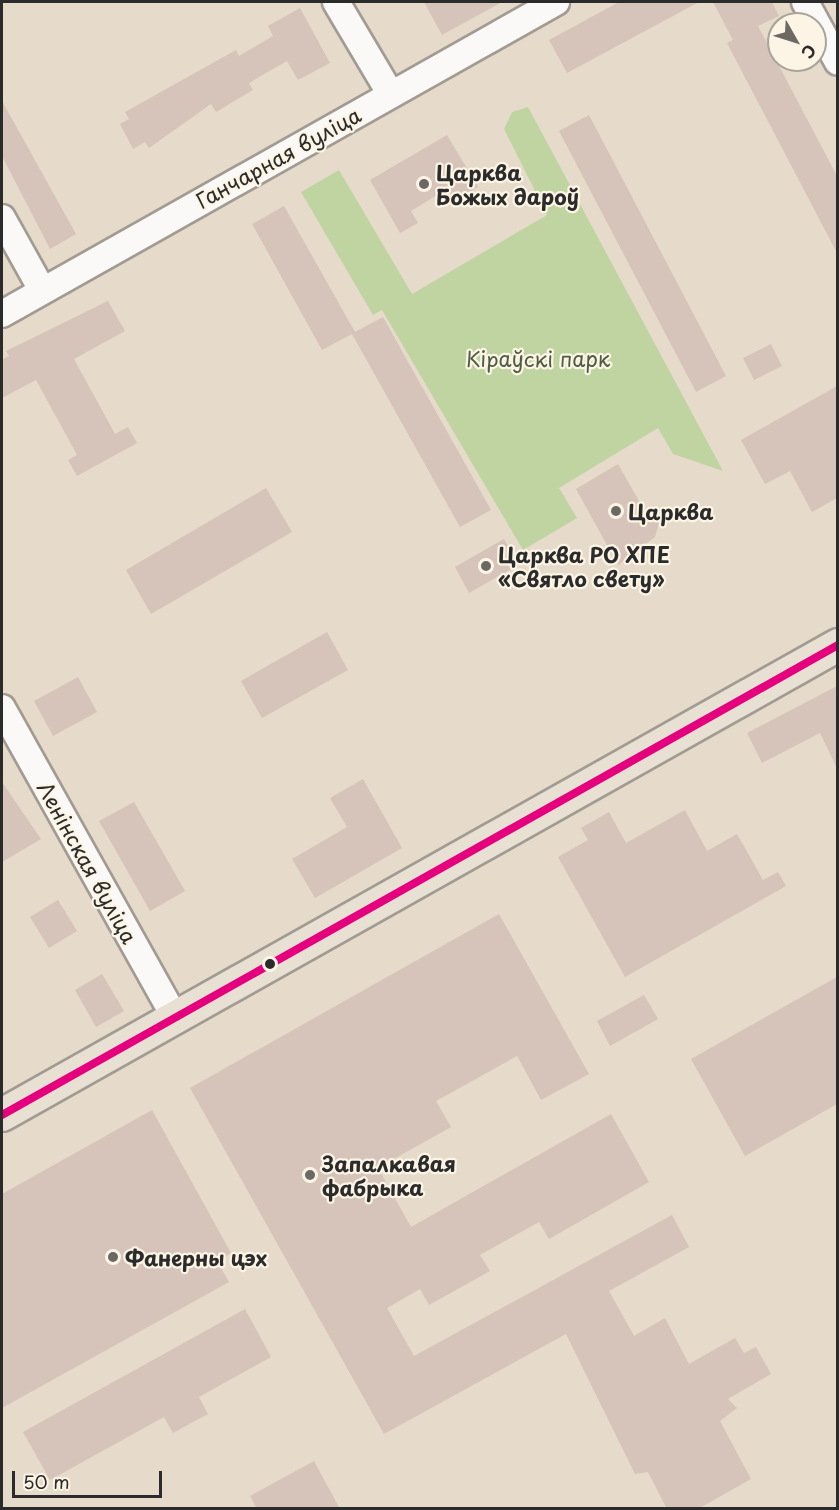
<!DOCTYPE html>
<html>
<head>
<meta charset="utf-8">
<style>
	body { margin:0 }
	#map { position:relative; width:839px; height:1510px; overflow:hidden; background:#e6daca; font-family:"Playpen Sans",sans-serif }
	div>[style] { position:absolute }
	.green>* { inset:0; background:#c0d4a1 }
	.building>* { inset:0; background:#d6c3ba }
	.roads { filter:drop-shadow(2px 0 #a29b92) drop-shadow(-2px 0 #a29b92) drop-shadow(0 2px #a29b92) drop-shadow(0 -2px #a29b92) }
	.minor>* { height:26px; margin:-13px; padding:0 13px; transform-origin:13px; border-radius:13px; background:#fbf9f7 }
	.major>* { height:32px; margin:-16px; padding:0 16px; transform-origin:16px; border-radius:16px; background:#e8e0d3 }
	.bus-1>* { height:8px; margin:-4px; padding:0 4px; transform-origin:4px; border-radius:4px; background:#e5007d }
	.dots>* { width:16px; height:16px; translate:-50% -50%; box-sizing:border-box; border:3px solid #fcf5e5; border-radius:50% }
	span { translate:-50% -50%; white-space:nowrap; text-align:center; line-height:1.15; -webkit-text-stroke:4.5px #fcf5e5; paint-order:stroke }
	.street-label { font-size:21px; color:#2b2b2b }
	.poi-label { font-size:21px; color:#2b2b2b; font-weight:700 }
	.left { translate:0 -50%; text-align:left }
	.park-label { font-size:21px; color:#4e5d44 }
	.frame { position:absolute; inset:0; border:3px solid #2b2b2b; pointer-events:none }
	.north { position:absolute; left:767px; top:12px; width:60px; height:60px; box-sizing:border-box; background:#fcf5e5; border:2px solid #a8a49b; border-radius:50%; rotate:129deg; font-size:16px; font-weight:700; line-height:24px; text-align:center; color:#2b2b2b }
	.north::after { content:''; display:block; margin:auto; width:21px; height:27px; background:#6c6863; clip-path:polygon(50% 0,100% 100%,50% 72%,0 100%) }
	.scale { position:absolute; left:12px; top:1471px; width:150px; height:27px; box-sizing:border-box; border:3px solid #2b2b2b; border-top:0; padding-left:8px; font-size:18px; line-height:21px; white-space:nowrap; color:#2b2b2b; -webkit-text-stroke:4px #fcf5e5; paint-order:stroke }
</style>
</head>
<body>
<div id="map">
	<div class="green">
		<div style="clip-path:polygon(528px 107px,723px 471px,673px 454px,658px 428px,559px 488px,577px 518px,523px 550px,382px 310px,373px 315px,301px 192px,339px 170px,412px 294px,547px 215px,504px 129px,512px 112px)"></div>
	</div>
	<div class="building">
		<div style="clip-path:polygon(424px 2px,502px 2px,442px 35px)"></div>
		<div style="clip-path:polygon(619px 2px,699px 2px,567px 73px,549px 40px)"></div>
		<div style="clip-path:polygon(713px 2px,772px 2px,779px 16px,758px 26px,837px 176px,837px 253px,727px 43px,733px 40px)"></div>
		<div style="clip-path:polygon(300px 8px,330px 63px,298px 80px,287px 61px,249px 83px,253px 90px,216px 112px,211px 104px,149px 148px,145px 142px,133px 149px,120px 124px,129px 119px,125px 112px,236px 50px,239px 56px,273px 36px,268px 26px)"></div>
		<div style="clip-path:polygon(2px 101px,76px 234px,50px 249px,2px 156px)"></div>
		<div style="clip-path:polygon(589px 115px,726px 376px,696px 392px,559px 131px)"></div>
		<div style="clip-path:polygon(447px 135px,478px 187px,454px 201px,447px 189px,411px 211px,418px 223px,400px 233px,370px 180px)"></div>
		<div style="clip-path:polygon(284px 206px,355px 332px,383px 317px,491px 510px,460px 527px,352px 334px,322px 350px,252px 224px)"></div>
		<div style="clip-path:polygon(108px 301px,125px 331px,74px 359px,115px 434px,128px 427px,137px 443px,77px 476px,68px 460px,77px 455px,36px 380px,2px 398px,2px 360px,9px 356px,6px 351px)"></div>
		<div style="clip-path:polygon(771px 344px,782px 366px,754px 380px,743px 358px)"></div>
		<div style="clip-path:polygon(837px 386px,837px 498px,812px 512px,790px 471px,765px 484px,741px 440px)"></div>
		<div style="clip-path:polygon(618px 464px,647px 515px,664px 506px,655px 537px,618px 565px,576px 489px)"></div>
		<div style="clip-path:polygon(266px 488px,292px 532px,151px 614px,126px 570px)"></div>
		<div style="clip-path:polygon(504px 539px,518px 565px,469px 593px,455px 567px)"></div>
		<div style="clip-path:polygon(327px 632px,348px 670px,262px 718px,241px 681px)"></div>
		<div style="clip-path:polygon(78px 677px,97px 712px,53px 736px,34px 701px)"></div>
		<div style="clip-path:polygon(837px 686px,837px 768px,820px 733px,762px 763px,747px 733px)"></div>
		<div style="clip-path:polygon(363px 779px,402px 848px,315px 898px,292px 859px,347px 827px,330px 798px)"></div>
		<div style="clip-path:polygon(2px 782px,41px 839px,2px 862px)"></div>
		<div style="clip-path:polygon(134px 802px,185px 891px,150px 911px,99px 821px)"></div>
		<div style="clip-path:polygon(685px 810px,707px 851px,737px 834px,763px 880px,778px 872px,786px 886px,625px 977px,558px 857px,588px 840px,581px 828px,609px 812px,626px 843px)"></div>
		<div style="clip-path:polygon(58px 900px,77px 931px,49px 948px,30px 917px)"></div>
		<div style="clip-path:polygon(499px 914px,589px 1074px,541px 1100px,517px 1056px,436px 1101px,451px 1127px,378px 1168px,411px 1227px,611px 1114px,649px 1182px,549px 1239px,539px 1222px,480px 1255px,490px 1271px,429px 1305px,420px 1289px,387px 1308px,414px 1356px,672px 1215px,689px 1247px,609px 1291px,634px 1336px,665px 1318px,689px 1364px,735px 1338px,744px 1353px,756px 1347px,771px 1374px,728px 1399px,737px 1408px,720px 1421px,751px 1479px,698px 1509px,667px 1509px,648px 1472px,635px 1474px,566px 1334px,384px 1434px,190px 1088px)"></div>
		<div style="clip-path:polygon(102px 974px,124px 1011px,96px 1027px,75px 990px)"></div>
		<div style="clip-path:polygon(837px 977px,837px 1104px,745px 1156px,691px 1059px)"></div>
		<div style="clip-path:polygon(644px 995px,658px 1019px,610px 1046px,597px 1021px)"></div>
		<div style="clip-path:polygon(152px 1110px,231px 1253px,217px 1261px,229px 1282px,2px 1408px,2px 1194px)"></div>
		<div style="clip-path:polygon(245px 1309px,271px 1357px,199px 1397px,208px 1414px,173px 1433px,164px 1417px,50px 1480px,23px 1432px)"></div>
		<div style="clip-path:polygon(314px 1461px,340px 1509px,257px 1509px,250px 1496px)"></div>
	</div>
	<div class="roads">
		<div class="minor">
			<div style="left:336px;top:2px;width:106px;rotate:59.3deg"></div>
			<div style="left:805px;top:2px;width:68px;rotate:61.2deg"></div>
			<div style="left:2px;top:218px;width:82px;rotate:60.9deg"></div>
			<div style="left:2px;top:314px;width:636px;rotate:-29.39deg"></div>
			<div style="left:2px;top:708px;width:354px;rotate:60.8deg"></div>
		</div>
		<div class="major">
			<div style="left:2px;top:1115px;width:959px;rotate:-29.34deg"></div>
		</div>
	</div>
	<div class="bus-1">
		<div style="left:2px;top:1115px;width:959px;rotate:-29.34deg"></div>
	</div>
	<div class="dots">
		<div style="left:424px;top:184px;background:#6c6863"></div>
		<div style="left:616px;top:511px;background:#6c6863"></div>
		<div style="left:486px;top:566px;background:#6c6863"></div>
		<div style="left:270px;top:964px;background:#2b2b2b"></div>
		<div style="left:310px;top:1175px;background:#6c6863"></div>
		<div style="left:113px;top:1257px;background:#6c6863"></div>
	</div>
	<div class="street-label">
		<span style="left:278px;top:157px;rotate:-29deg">Ганчарная вуліца</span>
		<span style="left:88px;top:862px;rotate:61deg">Ленінская вуліца</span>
	</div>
	<div class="poi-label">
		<span class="left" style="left:436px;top:184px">Царква<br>Божых дароў</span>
		<span class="left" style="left:628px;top:511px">Царква</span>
		<span class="left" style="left:498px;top:566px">Царква РО ХПЕ<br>«Святло свету»</span>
		<span class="left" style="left:322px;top:1175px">Запалкавая<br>фабрыка</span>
		<span class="left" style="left:125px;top:1257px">Фанерны цэх</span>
	</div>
	<div class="park-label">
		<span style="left:538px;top:358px">Кіраўскі парк</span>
	</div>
	<div class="frame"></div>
	<div class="north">С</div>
	<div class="scale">50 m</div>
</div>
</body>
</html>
